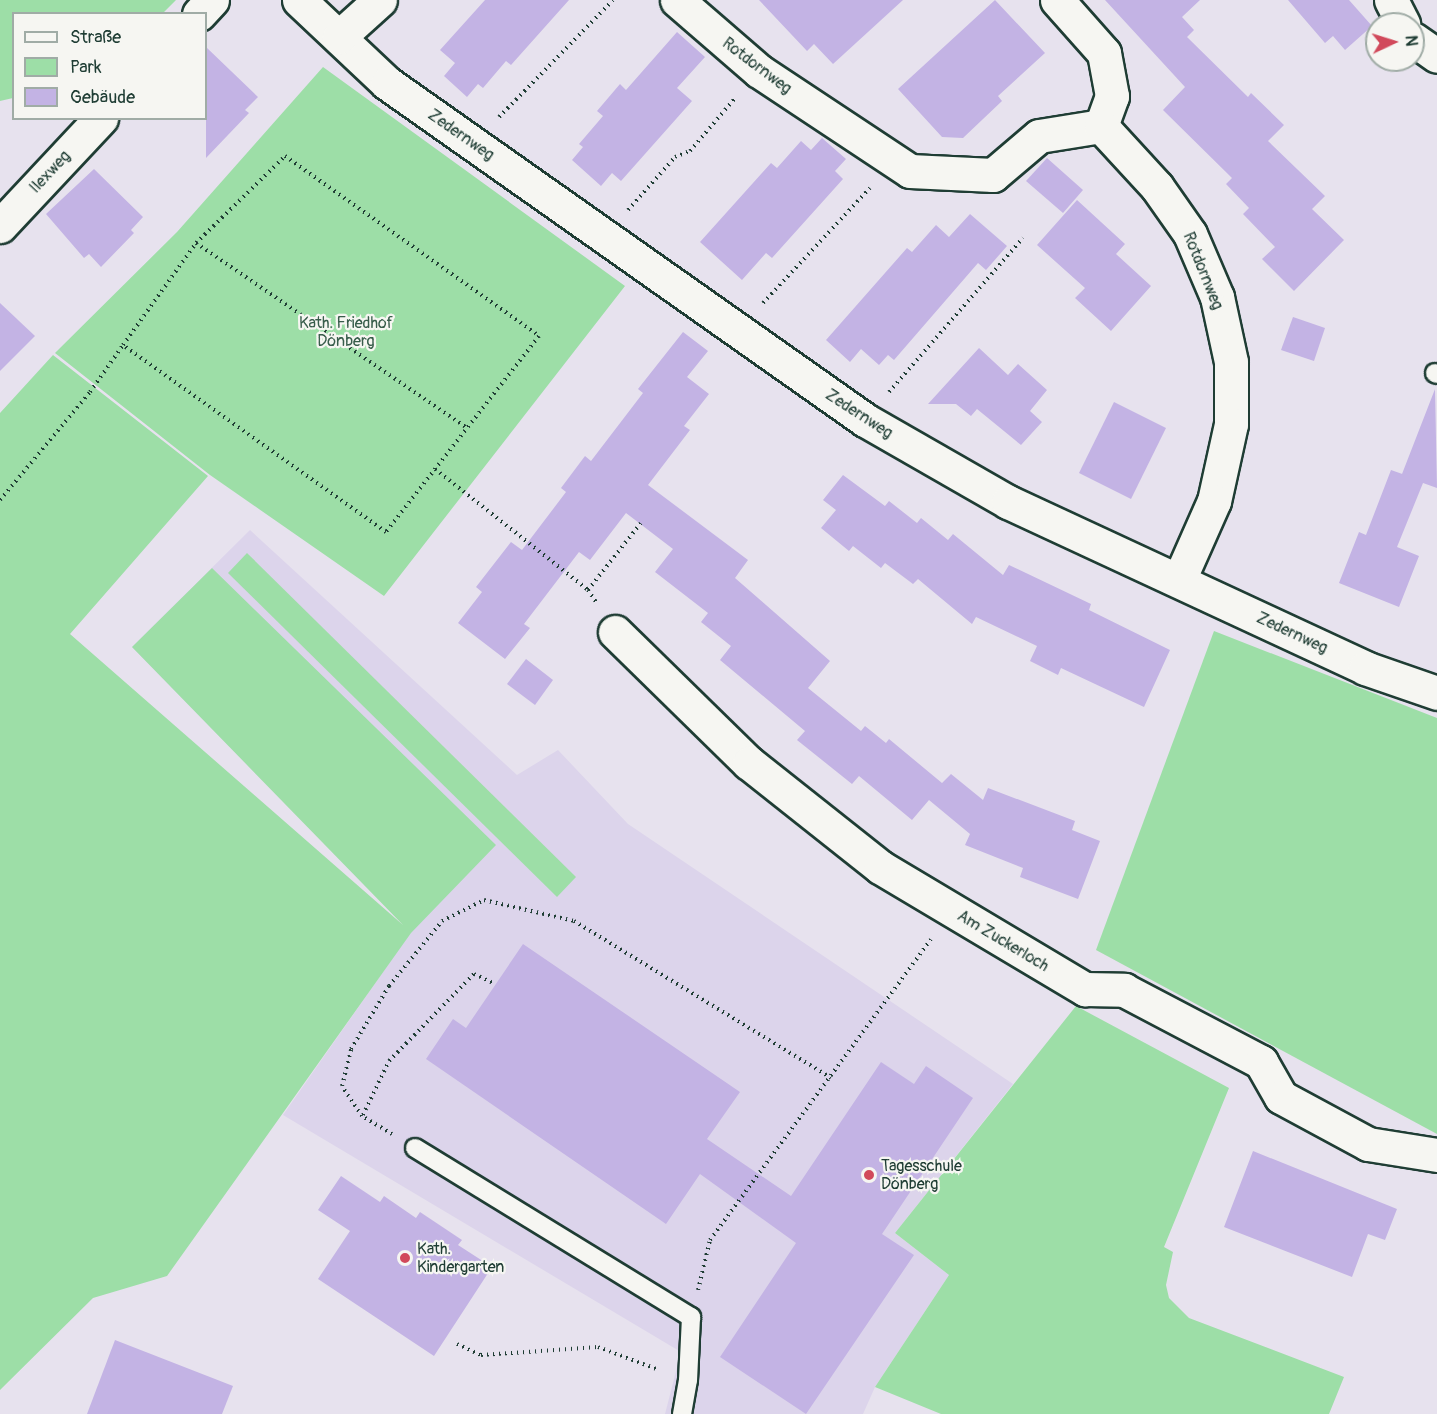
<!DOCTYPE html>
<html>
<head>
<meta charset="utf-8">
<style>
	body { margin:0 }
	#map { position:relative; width:1437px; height:1414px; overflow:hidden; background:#e7e2ee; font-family:Pangolin,sans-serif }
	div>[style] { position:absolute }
	.built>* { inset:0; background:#dcd4eb }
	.green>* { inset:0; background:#9ddea7 }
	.building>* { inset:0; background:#c3b3e4 }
	.path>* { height:4px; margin-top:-2px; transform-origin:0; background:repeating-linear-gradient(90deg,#1f3d34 0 1.5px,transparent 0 6px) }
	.roads { filter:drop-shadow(2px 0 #1f3d34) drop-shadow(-2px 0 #1f3d34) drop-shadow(0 2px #1f3d34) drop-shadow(0 -2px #1f3d34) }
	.lane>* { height:18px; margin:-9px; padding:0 9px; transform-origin:9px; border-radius:9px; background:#f6f6f2 }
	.street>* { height:33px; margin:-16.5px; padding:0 16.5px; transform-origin:16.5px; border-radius:16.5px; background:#f6f6f2 }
	.dots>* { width:16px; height:16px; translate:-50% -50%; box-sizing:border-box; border:3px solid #f6f6f2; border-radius:50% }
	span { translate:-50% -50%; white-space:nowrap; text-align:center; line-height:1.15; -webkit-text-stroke:4.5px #f6f6f2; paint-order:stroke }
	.street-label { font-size:16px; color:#1f3d34 }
	.park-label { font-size:16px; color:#385d4b }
	.poi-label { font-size:16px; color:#1f3d34 }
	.left { translate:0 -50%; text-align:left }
	.legend { position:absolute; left:12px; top:12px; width:195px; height:108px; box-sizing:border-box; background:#f6f6f2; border:2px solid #a0aca6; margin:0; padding:8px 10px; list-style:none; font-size:18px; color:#1f3d34 }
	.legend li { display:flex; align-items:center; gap:12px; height:30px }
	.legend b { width:30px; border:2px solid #a0aca6 }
	.north { position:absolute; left:1365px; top:12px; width:60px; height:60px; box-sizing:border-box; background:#f6f6f2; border:2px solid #a0aca6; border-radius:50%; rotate:86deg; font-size:16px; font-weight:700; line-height:24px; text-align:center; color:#1f3d34 }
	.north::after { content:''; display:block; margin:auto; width:21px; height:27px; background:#d1495b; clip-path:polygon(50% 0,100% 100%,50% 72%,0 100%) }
</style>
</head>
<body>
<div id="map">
	<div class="built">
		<div style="clip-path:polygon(250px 530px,517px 775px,558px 750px,628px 824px,1013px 1084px,895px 1233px,949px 1275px,875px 1387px,863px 1414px,665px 1414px,681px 1352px,283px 1115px,411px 932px,132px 647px)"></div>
	</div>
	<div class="green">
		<div style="clip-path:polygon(0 0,176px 0,163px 13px,14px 14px,13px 98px,0 101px)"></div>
		<div style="clip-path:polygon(323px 67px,625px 286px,384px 596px,210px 475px,55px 353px,177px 232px)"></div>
		<div style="clip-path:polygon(53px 355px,208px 476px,70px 634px,403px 925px,132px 647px,212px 568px,496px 845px,411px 933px,167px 1276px,93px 1298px,0 1390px,0 413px)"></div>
		<div style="clip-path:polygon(247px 553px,576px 877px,557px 897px,228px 573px)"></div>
		<div style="clip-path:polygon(1214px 631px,1437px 718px,1437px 1134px,1096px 950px)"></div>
		<div style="clip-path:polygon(1076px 1006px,1229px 1088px,1164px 1247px,1173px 1252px,1166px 1285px,1169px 1298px,1189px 1318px,1344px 1377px,1329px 1414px,941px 1414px,875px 1387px,949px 1275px,895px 1233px)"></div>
	</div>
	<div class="building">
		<div style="clip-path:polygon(485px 0,569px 0,511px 65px,506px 61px,483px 88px,478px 84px,467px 97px,444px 76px,455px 63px,440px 50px)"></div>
		<div style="clip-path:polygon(759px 0,903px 0,833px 64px,814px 44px,807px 51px)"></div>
		<div style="clip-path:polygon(995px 0,1045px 53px,998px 96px,1002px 101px,963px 138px,942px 137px,898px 89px)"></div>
		<div style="clip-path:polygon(1105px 0,1200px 0,1182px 17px,1194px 30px,1187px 37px,1248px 97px,1251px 93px,1284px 125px,1268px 141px,1325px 196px,1312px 209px,1344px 240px,1294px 291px,1262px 259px,1275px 247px,1243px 214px,1249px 208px,1226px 184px,1232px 178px,1163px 110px,1185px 87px)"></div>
		<div style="clip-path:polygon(1288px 0,1349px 0,1372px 26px,1345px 50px,1333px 36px,1325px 43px)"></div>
		<div style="clip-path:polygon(677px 32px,705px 57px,677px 88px,692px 101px,621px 181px,612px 173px,601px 186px,572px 160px,583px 147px,579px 144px,603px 116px,597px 111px,620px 84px,626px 90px)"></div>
		<div style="clip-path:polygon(206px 47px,258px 97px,245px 110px,249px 113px,206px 158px)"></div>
		<div style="clip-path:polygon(822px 138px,846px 159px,835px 171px,843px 179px,772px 258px,766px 253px,742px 280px,700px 242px,771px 163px,777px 168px,801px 141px,811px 150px)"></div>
		<div style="clip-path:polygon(1047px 158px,1083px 190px,1063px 213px,1026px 181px)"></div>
		<div style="clip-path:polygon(94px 169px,143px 217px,131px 230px,134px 233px,101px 267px,89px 254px,84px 258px,46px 214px)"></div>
		<div style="clip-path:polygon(1077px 200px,1125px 244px,1116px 254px,1151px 286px,1111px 331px,1075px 298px,1085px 288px,1037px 245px)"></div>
		<div style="clip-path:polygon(970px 214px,1007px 246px,986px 270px,978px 263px,894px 360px,888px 355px,879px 365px,861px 349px,850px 362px,826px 340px,907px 248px,912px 252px,936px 225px,949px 237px)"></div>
		<div style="clip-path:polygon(0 303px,35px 336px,0 371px)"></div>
		<div style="clip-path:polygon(1293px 317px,1325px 328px,1314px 361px,1281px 350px)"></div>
		<div style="clip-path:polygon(683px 332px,708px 351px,687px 377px,709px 394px,684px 426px,690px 430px,648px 485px,748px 560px,735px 578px,830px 661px,808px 688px,861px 731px,865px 726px,886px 743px,889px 739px,942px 783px,951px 774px,983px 800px,988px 788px,1075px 821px,1072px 830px,1100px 841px,1078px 899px,1020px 877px,1023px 868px,965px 845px,970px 834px,929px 800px,912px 820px,859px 776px,852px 784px,797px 740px,805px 731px,720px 660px,731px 646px,701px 622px,708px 613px,655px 572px,673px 549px,626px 513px,590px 560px,579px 552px,524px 624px,530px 628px,505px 659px,458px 623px,482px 592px,476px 587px,511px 542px,522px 550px,566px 492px,561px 488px,585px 456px,591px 461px,643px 393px,638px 389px)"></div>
		<div style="clip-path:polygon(979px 348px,1008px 375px,1018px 364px,1047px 390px,1030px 411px,1042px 422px,1021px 445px,977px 409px,971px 416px,956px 404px,928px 404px)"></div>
		<div style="clip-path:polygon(1435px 389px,1437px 488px,1423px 483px,1397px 547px,1419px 556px,1399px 607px,1339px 583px,1359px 532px,1366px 535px,1391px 470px,1408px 476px,1402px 474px)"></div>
		<div style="clip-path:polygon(1114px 402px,1166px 428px,1131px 499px,1079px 473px)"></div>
		<div style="clip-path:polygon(843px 475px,885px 506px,889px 501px,917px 523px,921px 518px,948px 540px,953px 534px,1003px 575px,1009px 565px,1091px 604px,1089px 610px,1170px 650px,1144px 707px,1061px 668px,1058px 675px,1030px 661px,1037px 646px,976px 617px,972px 624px,918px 579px,913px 584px,885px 563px,881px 568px,853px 546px,849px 551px,821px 528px,836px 510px,823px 500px)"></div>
		<div style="clip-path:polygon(526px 659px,553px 680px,535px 705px,507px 684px)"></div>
		<div style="clip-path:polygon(523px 944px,740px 1092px,707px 1139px,791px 1196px,881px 1062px,914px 1084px,926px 1066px,973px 1098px,882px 1234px,914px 1255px,806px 1414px,720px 1357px,796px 1243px,700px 1174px,666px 1224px,426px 1059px,453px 1019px,466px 1028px)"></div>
		<div style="clip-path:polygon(1253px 1151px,1397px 1209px,1385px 1240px,1368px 1234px,1352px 1277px,1224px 1227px)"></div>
		<div style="clip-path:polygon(341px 1176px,380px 1202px,384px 1196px,416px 1218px,420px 1212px,462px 1240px,458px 1245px,492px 1267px,434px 1356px,318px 1279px,350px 1231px,318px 1210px)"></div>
		<div style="clip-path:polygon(115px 1340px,233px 1386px,222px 1414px,87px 1414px)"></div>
	</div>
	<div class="path">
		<div style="left:499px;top:117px;width:163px;rotate:-45.7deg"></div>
		<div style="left:628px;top:210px;width:71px;rotate:-48.4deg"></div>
		<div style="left:675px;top:157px;width:16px;rotate:-22deg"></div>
		<div style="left:690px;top:151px;width:71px;rotate:-49.6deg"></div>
		<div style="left:196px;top:243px;width:328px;rotate:34.3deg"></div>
		<div style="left:763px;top:303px;width:157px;rotate:-47.1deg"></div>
		<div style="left:889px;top:392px;width:204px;rotate:-49deg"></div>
		<div style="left:435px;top:469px;width:195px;rotate:38.3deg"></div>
		<div style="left:588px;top:590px;width:14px;rotate:56deg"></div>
		<div style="left:0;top:500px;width:141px;rotate:-50.2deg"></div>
		<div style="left:90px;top:392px;width:57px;rotate:-54.9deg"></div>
		<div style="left:123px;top:345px;width:125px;rotate:-54.4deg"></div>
		<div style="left:196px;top:243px;width:124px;rotate:-44.3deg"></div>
		<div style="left:285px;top:156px;width:311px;rotate:35.3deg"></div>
		<div style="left:539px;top:336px;width:249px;rotate:128deg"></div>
		<div style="left:386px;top:532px;width:323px;rotate:-144.6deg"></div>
		<div style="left:588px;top:590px;width:85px;rotate:-51.7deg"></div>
		<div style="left:363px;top:1115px;width:60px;rotate:-64.3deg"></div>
		<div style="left:389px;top:1061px;width:122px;rotate:-45.7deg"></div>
		<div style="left:474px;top:974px;width:23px;rotate:25deg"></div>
		<div style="left:392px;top:1134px;width:35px;rotate:-149deg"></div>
		<div style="left:362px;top:1116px;width:36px;rotate:-124deg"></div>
		<div style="left:342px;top:1086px;width:38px;rotate:-76deg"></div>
		<div style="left:351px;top:1049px;width:74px;rotate:-58.9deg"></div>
		<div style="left:389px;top:986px;width:84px;rotate:-50.8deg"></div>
		<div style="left:442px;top:921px;width:47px;rotate:-26.6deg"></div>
		<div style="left:484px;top:900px;width:92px;rotate:13.1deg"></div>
		<div style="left:574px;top:921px;width:301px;rotate:31.4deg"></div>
		<div style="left:698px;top:1290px;width:51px;rotate:-76.5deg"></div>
		<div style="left:710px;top:1240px;width:373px;rotate:-53.7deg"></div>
		<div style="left:457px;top:1344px;width:26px;rotate:25deg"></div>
		<div style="left:481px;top:1355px;width:117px;rotate:-3.9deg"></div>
		<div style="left:598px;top:1347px;width:65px;rotate:20.7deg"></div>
	</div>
	<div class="roads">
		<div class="lane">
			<div style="left:1435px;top:373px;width:2px;rotate:27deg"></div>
			<div style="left:415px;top:1148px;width:324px;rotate:31.5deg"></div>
			<div style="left:691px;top:1317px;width:63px;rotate:92.7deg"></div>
			<div style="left:688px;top:1380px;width:35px;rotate:100deg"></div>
		</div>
		<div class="street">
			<div style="left:299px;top:0;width:121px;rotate:43.3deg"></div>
			<div style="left:387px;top:83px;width:585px;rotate:35.18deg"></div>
			<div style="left:865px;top:420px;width:165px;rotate:29.8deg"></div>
			<div style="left:1008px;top:502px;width:394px;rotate:24.9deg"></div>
			<div style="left:1365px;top:668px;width:76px;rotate:19.1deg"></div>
			<div style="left:677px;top:0;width:108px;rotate:40.9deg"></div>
			<div style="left:759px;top:71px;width:181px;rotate:33.5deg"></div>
			<div style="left:910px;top:171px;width:83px;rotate:2.8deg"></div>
			<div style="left:993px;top:175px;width:60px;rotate:-40.3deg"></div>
			<div style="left:1039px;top:136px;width:63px;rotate:-9.2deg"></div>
			<div style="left:1057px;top:0;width:71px;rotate:48.4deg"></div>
			<div style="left:1104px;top:53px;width:44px;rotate:79.5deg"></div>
			<div style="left:1112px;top:96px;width:32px;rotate:110deg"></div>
			<div style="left:1391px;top:0;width:27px;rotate:63deg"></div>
			<div style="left:199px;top:14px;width:19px;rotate:-47deg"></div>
			<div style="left:339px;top:37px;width:55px;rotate:-42.1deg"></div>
			<div style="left:1413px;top:39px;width:29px;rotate:35deg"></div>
			<div style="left:1101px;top:126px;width:83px;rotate:47.4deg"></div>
			<div style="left:1157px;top:187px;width:57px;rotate:54.9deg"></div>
			<div style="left:1190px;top:234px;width:69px;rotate:66.8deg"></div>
			<div style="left:1217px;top:297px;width:66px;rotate:77.8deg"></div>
			<div style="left:1231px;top:362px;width:62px;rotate:90deg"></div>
			<div style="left:1231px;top:424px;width:79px;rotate:102.4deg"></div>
			<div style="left:1214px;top:501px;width:86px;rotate:113.9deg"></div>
			<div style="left:0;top:226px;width:148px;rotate:-46.9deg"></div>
			<div style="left:615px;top:632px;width:187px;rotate:44.4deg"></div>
			<div style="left:749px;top:763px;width:167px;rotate:38.4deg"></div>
			<div style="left:880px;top:867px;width:239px;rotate:30.8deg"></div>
			<div style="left:1085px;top:989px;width:39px;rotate:1deg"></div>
			<div style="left:1124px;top:990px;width:155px;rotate:27.7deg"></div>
			<div style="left:1261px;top:1062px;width:40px;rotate:60.3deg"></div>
			<div style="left:1281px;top:1097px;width:99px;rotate:28.4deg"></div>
			<div style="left:1368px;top:1144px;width:70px;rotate:9.1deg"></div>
		</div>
	</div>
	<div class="dots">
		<div style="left:869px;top:1175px;background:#d1495b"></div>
		<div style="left:405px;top:1258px;background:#d1495b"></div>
	</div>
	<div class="street-label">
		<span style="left:757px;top:66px;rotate:37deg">Rotdornweg</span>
		<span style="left:461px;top:135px;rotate:35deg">Zedernweg</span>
		<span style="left:50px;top:172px;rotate:-47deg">Ilexweg</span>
		<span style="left:1203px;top:271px;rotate:68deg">Rotdornweg</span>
		<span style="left:859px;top:414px;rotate:33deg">Zedernweg</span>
		<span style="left:1292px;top:633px;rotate:25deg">Zedernweg</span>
		<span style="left:1003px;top:941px;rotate:31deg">Am Zuckerloch</span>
	</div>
	<div class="park-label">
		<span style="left:346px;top:332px">Kath. Friedhof<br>Dönberg</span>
	</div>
	<div class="poi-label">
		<span class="left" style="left:881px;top:1175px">Tagesschule<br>Dönberg</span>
		<span class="left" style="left:417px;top:1258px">Kath.<br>Kindergarten</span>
	</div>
	<ul class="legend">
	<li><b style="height:8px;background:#f6f6f2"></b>Straße</li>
	<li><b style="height:16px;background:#9ddea7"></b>Park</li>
	<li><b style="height:16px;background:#c3b3e4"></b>Gebäude</li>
	</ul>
	<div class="north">N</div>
</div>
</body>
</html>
